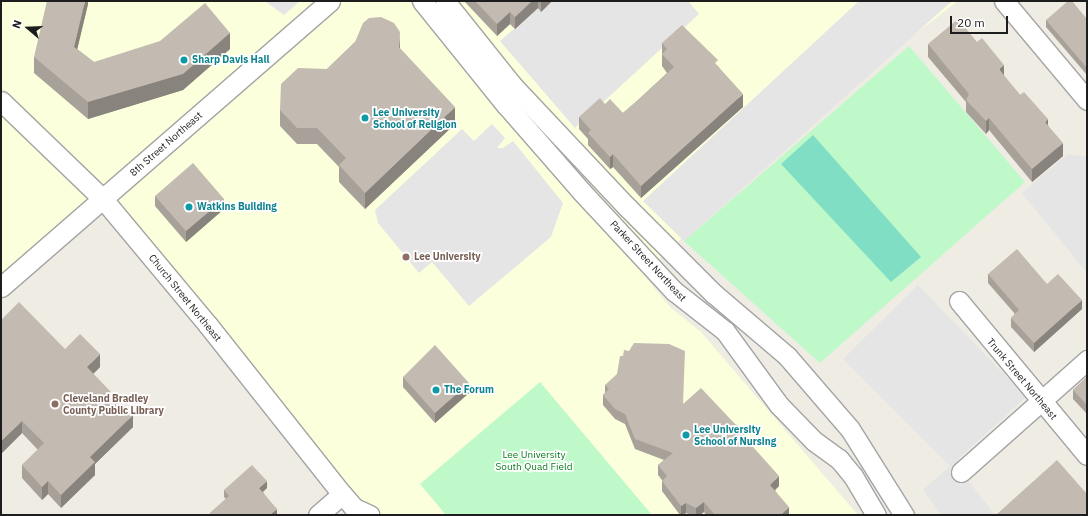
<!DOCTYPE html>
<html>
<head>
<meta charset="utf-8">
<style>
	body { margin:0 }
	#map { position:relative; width:1088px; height:516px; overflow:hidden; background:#eeece3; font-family:"IBM Plex Sans",sans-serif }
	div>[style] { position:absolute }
	.education>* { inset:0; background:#fbffdb }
	.park>* { inset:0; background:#bff9ca }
	.pitch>* { inset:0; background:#80dec4 }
	.parking>* { inset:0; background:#e5e5e5 }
	.roads { filter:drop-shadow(1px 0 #a4a4a4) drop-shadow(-1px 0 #a4a4a4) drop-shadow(0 1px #a4a4a4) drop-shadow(0 -1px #a4a4a4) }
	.minor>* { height:19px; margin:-9.5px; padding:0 9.5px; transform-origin:9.5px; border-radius:9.5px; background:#fff }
	.wall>* { inset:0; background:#a8a199 }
	.shaded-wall>* { inset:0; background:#88837d }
	.building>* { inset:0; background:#c3bbb2 }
	.dots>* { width:11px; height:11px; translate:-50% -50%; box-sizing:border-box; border:2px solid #fff; border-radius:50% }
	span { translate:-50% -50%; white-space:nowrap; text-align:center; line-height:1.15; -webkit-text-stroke:3.5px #fff; paint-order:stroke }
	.culture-label { font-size:10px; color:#0d838f; font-weight:700 }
	.left { translate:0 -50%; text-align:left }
	.street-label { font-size:10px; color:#1d1d1d }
	.education-label { font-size:10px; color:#785e54; font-weight:700 }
	.park-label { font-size:10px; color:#0b7b21 }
	.frame { position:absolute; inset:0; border:2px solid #1d1d1d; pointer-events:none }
	.north { position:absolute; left:8px; top:8px; width:40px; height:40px; -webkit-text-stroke:3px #fff; paint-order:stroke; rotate:289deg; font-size:11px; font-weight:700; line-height:16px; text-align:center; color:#1d1d1d }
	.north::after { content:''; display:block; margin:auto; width:14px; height:18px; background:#1d1d1d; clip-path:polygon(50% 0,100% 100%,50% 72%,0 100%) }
	.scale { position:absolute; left:950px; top:16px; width:58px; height:18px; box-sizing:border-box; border:2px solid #1d1d1d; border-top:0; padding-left:5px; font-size:12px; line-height:14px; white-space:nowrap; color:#1d1d1d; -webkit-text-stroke:3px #fff; paint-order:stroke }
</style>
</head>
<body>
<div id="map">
	<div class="education">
		<div style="clip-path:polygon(1px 1px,958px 1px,911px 37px,727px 196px,643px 274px,670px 307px,701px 332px,858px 515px,355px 515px,103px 199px,1px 287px)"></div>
	</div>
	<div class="park">
		<div style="clip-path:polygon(909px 46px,1025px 182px,820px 363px,684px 241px)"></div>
		<div style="clip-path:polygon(540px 382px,652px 515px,446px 515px,420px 484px)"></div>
	</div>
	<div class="pitch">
		<div style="clip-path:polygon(813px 135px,921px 257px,891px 282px,781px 164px)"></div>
	</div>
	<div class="parking">
		<div style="clip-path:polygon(265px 1px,300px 1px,284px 15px)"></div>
		<div style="clip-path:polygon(546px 1px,688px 1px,699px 14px,575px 128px,500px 41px)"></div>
		<div style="clip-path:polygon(859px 1px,952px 1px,684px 241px,643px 201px)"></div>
		<div style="clip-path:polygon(492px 124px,505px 138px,497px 148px,503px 148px,513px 141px,563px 203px,551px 237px,469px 306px,432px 262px,419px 273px,378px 223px,375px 210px,462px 129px,474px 141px)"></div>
		<div style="clip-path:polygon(1068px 154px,1087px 157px,1087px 273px,1022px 193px)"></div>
		<div style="clip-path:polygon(918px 285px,1026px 397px,958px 459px,966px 478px,995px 515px,941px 515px,923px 490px,950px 466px,843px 359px)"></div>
	</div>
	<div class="roads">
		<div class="minor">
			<div style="left:422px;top:1px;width:134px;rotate:51.1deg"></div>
			<div style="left:506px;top:105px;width:114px;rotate:48.9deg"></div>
			<div style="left:581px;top:191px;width:137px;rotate:47.1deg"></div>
			<div style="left:674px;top:291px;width:65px;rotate:38.1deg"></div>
			<div style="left:725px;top:331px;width:92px;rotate:53.9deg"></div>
			<div style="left:779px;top:405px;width:50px;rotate:45.8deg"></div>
			<div style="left:814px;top:441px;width:31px;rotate:36deg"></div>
			<div style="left:839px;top:459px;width:22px;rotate:51deg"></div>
			<div style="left:853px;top:476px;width:45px;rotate:59.5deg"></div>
			<div style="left:445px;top:1px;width:107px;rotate:51.4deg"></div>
			<div style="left:512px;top:85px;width:168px;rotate:46.7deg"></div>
			<div style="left:627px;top:207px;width:122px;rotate:45deg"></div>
			<div style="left:713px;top:293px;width:97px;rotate:40.4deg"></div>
			<div style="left:787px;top:356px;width:96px;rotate:49.2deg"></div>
			<div style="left:850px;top:429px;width:102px;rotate:57.9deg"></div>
			<div style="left:1004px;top:1px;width:129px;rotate:50deg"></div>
			<div style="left:1px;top:101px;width:141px;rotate:43.9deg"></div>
			<div style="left:103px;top:199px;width:164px;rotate:50.2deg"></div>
			<div style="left:208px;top:325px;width:216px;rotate:51.6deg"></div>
			<div style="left:342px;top:494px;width:18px;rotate:49deg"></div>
			<div style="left:354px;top:508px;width:17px;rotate:24deg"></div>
			<div style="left:1px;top:287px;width:436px;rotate:-41deg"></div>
			<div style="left:959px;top:301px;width:200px;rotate:50.3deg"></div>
			<div style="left:961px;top:472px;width:169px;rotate:-41.6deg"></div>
			<div style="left:318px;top:515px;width:32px;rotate:-41deg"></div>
		</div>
	</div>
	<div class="wall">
		<div style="clip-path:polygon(88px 1px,88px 4px,77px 49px,94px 62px,230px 49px,183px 90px,88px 119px,34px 73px,34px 57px)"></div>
		<div style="clip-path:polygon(464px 1px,552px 1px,541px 12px,538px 8px,515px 29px,510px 24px,497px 36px)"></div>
		<div style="clip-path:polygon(1087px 19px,1087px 75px,1046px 27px,1046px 20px)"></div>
		<div style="clip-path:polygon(355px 42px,400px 49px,455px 124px,365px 209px,339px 182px,339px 167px,317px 144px,297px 144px,280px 126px,280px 110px,327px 69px)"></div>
		<div style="clip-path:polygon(662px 43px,718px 66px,743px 107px,641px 198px,613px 167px,610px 169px,588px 145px,588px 139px,579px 129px,579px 117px,605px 104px,623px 113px,638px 100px,667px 73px,662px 66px)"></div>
		<div style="clip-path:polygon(928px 44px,1004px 76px,1020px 95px,1048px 125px,1063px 156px,1032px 182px,989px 130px,986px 134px,966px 112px,966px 102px,928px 57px)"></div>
		<div style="clip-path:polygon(155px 196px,224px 209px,186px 242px,155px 206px)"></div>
		<div style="clip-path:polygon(988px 274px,1047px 284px,1082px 309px,1034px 352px,1011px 327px,1011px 318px,1015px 314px,988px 283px)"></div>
		<div style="clip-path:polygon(65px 349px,100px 367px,93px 374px,133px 427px,95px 464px,95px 475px,61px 508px,48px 494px,42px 500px,22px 478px,22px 465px,38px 450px,22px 433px,1px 454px)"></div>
		<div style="clip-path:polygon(403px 377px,469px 393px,435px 423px,403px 387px)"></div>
		<div style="clip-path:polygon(1087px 377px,1087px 414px,1073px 399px,1073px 390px)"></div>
		<div style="clip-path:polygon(605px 385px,684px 404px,746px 439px,779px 486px,775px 490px,789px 515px,706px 515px,704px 512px,700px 515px,690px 515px,686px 513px,683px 515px,680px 515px,662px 491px,662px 480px,658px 475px,658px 465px,664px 460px,635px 449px,625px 424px,615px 419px,603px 405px,603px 395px,605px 393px)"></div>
		<div style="clip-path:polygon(267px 488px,263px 492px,277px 515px,210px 515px,210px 513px,226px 499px,224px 497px,224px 490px)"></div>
	</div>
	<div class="shaded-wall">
		<div style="clip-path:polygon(85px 1px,88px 1px,88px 4px,74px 63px,74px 47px)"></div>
		<div style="clip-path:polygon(532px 1px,538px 1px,538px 8px,515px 29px,515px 17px)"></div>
		<div style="clip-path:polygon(541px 1px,552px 1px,541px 12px)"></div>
		<div style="clip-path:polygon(510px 12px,510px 24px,497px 36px,497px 24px)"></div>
		<div style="clip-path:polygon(400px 32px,400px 48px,399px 63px,399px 47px)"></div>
		<div style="clip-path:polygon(230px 33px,230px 49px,183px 90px,88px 119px,88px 102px)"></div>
		<div style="clip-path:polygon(1004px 65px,1004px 78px,999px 69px)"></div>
		<div style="clip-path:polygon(743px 94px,743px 107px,641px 198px,641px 186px)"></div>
		<div style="clip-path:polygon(455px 107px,455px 124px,365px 209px,365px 193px)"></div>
		<div style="clip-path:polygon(989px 118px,989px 130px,986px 134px,986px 121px)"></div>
		<div style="clip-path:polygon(1048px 119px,1048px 132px,1045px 122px)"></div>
		<div style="clip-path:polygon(1063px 143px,1063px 156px,1032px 182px,1032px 169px)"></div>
		<div style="clip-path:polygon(613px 154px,613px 167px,610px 169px,610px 157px)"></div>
		<div style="clip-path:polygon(224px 199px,224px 209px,186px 242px,186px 231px)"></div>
		<div style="clip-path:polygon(1082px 300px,1082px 309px,1034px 352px,1034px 343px)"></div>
		<div style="clip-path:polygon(100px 354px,100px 367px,87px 380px,87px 367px)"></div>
		<div style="clip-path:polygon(469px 383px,469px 393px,435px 423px,435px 413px)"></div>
		<div style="clip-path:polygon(133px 415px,133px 427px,95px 464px,95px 475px,61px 508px,61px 495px,90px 457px)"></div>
		<div style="clip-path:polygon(22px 421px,22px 433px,1px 454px,1px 441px)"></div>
		<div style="clip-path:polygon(779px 476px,779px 486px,770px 495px,770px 485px)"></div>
		<div style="clip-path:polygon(48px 481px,48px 494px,42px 500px,42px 487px)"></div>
		<div style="clip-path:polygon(267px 481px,267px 488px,259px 495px,259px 488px)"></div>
		<div style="clip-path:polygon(704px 502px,704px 512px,700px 515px,696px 515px,696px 508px)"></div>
		<div style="clip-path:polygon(686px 503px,686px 513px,683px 515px,681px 515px,681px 506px)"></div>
		<div style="clip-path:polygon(789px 507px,789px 515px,781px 515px)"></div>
		<div style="clip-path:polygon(277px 509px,277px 515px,270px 515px)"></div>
	</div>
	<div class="building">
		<div style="clip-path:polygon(47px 1px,85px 1px,74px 47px,94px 62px,160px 41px,205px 3px,230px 33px,183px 74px,88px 102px,34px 57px)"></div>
		<div style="clip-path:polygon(475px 1px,532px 1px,515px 17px,510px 12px,497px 24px)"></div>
		<div style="clip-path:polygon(1068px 1px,1072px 1px,1087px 19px,1087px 68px,1046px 20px)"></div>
		<div style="clip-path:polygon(381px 17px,394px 23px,400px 32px,399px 47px,455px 107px,365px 193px,339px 165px,346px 158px,317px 128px,297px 128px,280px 110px,281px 84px,298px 68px,327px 69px,355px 42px,363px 23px,369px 18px)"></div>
		<div style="clip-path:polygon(958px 19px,977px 42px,982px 38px,1004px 65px,999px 69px,1020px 95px,1024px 92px,1048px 119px,1045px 122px,1063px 143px,1032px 169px,989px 118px,986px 121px,966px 100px,969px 94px,928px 44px)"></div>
		<div style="clip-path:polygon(682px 25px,718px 60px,715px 63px,743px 94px,641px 186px,613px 154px,610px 157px,588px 133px,591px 130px,579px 117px,600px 98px,605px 104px,610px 99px,623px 113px,638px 100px,674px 67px,662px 54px,667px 49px,662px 43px)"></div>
		<div style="clip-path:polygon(193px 163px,224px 199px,186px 231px,155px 196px)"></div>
		<div style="clip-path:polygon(1017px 249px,1047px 284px,1058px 274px,1082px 300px,1034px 343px,1011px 318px,1019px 310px,988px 274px)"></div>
		<div style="clip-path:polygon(19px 302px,65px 349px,80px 334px,100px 354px,87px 367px,133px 415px,90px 457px,95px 462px,61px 495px,48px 481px,42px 487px,22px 465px,44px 443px,22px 421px,1px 441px,1px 320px)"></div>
		<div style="clip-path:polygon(634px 343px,669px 344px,685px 351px,683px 404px,701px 388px,735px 424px,741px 427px,746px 439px,779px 476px,770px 485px,789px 507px,781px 515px,715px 515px,704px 502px,696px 508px,686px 503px,681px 506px,662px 481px,667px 476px,658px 465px,673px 453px,635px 439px,625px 414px,615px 409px,603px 395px,609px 389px,605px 385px,617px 374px,620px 356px,623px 356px,624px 350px,629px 351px)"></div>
		<div style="clip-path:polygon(435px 345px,469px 383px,435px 413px,403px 377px)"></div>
		<div style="clip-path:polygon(1087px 377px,1087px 405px,1073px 390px)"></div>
		<div style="clip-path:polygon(1057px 460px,1087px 494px,1087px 515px,998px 515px,997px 514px)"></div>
		<div style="clip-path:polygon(252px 465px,267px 481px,259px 488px,277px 509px,270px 515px,211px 515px,210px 513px,229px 496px,224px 490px)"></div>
	</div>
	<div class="dots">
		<div style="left:184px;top:60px;background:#0f9aa8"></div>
		<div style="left:365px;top:118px;background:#0f9aa8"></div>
		<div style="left:189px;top:207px;background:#0f9aa8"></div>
		<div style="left:406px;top:257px;background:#8d6e63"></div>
		<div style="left:436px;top:390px;background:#0f9aa8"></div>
		<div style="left:55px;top:404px;background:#8d6e63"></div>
		<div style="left:686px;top:435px;background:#0f9aa8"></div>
	</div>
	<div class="culture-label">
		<span class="left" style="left:192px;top:60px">Sharp Davis Hall</span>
		<span class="left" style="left:373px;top:118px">Lee University<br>School of Religion</span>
		<span class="left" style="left:197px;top:207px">Watkins Building</span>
		<span class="left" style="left:444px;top:390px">The Forum</span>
		<span class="left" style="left:694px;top:435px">Lee University<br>School of Nursing</span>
	</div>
	<div class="street-label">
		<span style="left:166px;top:144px;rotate:-41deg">8th Street Northeast</span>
		<span style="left:648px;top:261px;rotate:47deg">Parker Street Northeast</span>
		<span style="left:185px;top:298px;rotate:51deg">Church Street Northeast</span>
		<span style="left:1022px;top:379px;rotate:50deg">Trunk Street Northeast</span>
	</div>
	<div class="education-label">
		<span class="left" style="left:414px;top:257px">Lee University</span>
		<span class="left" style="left:63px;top:404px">Cleveland Bradley<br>County Public Library</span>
	</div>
	<div class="park-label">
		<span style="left:534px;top:460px">Lee University<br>South Quad Field</span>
	</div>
	<div class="frame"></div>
	<div class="north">N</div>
	<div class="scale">20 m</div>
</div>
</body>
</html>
